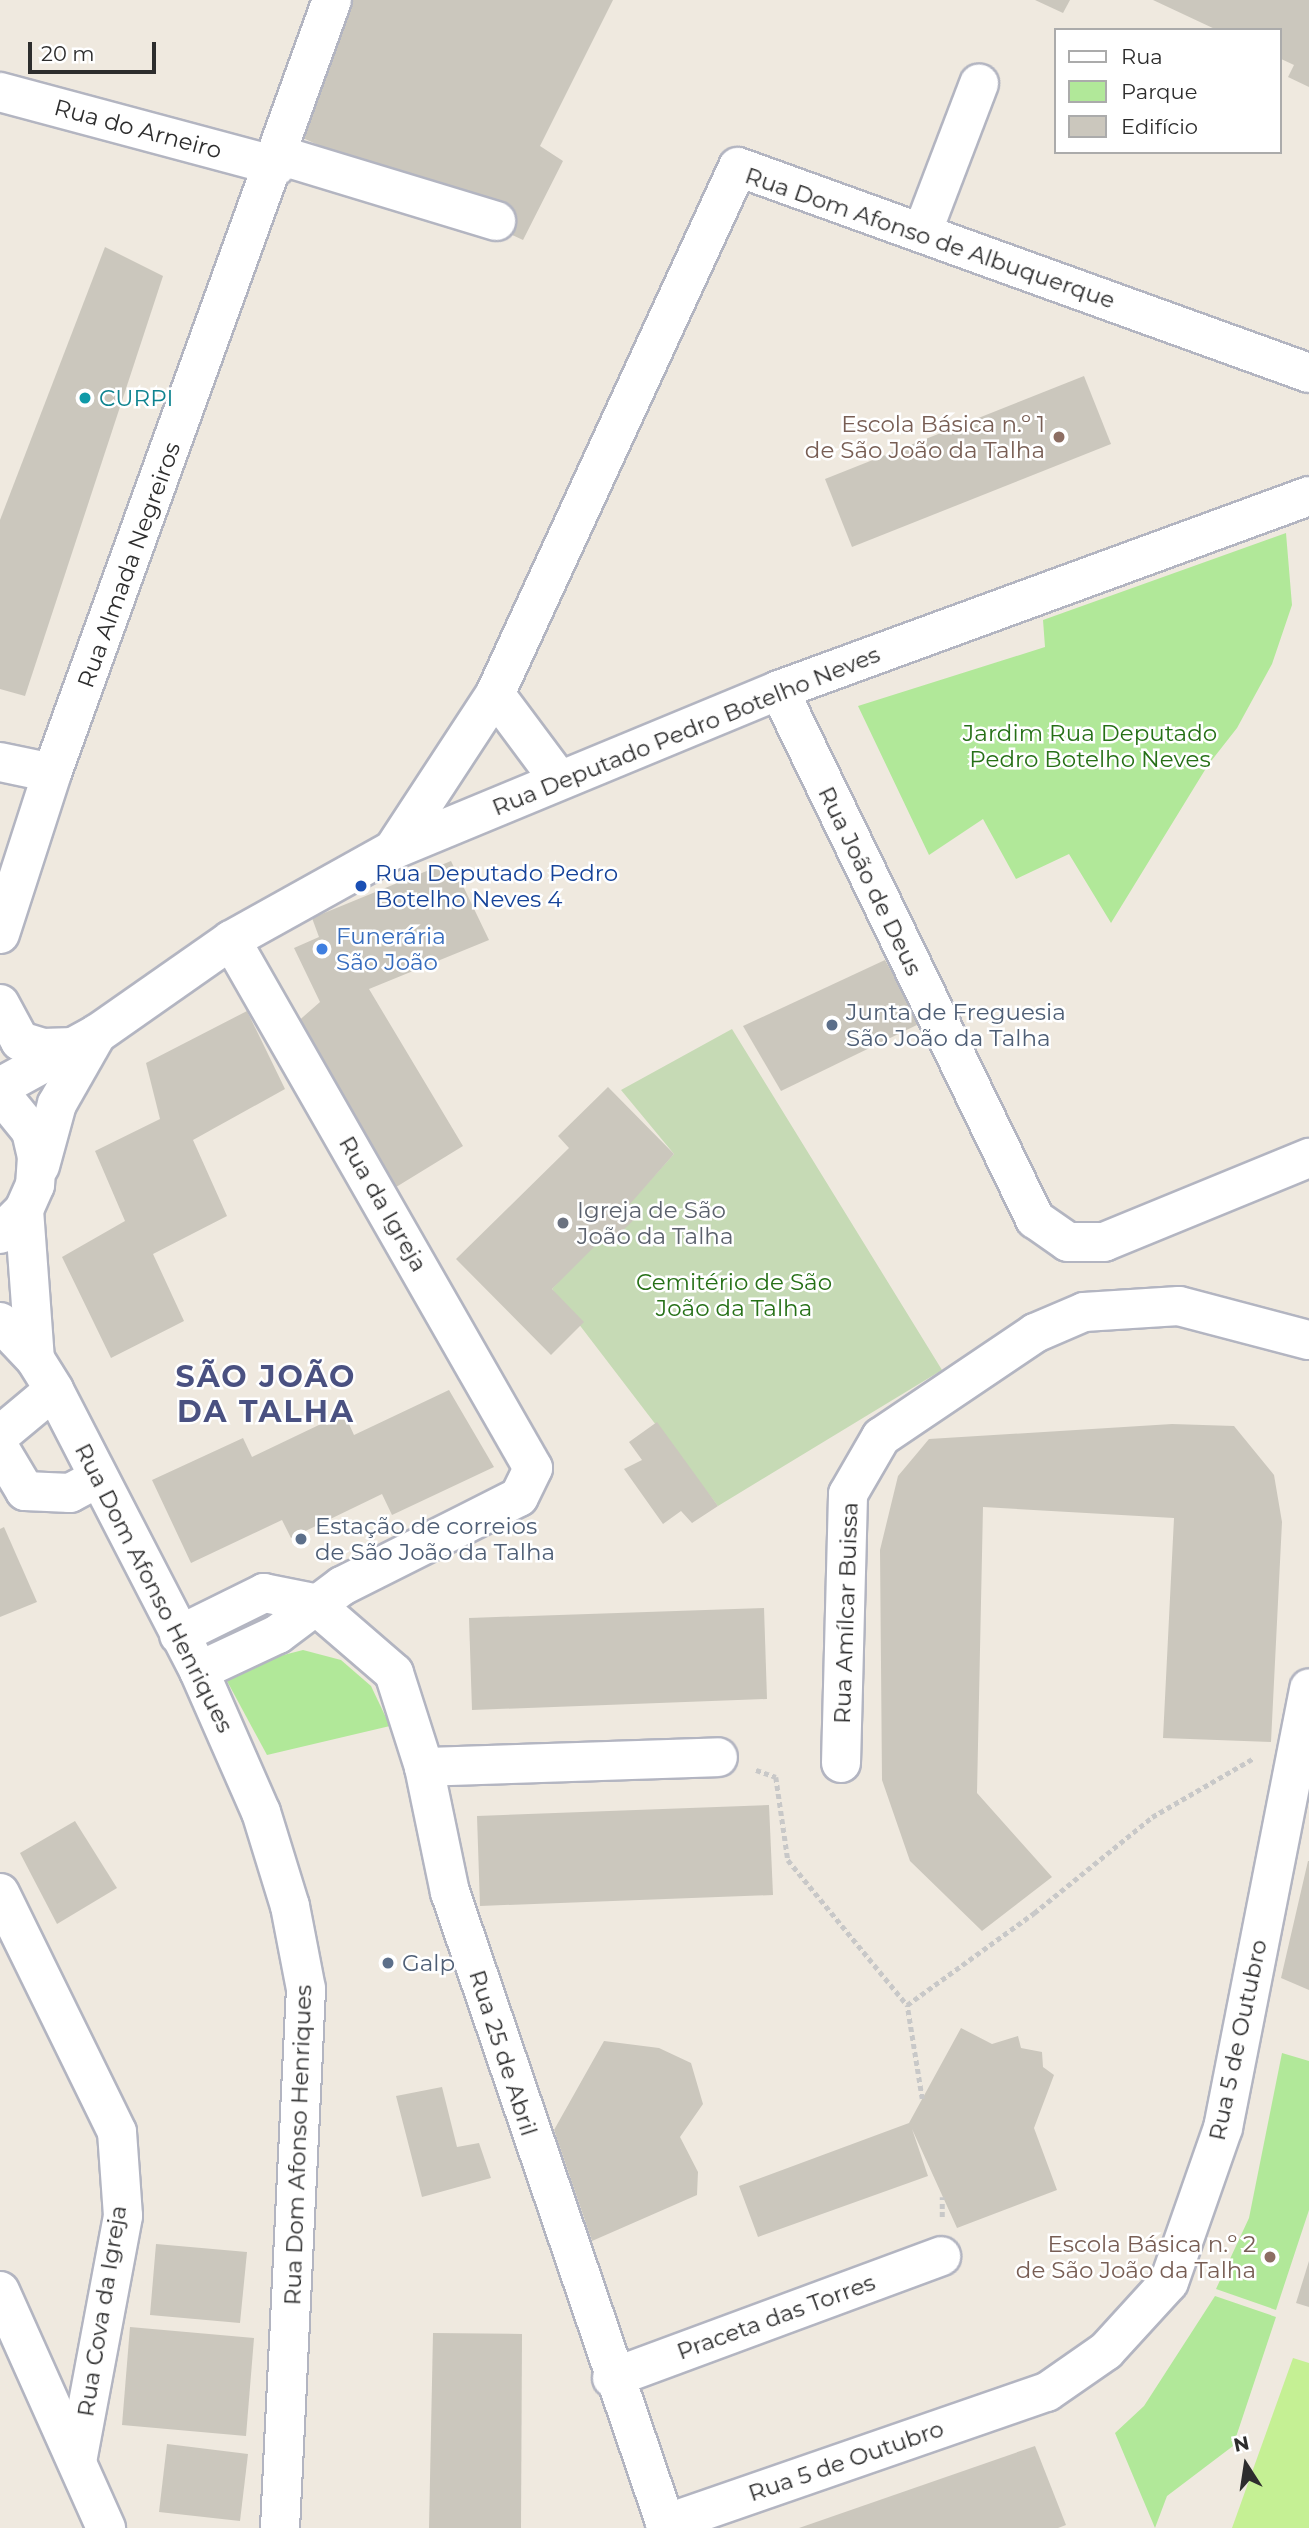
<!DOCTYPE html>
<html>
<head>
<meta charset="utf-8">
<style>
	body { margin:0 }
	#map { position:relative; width:1309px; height:2528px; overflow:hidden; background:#efe9df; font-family:Montserrat,sans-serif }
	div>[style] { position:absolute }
	.green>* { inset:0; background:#b1e899 }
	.cemetery>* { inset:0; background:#c6dab5 }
	.pitch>* { inset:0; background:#c5f094 }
	.building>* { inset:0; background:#cbc7bd }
	.path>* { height:4.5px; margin-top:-2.25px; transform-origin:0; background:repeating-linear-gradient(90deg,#c8c8c8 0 5px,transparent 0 8.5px) }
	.roads { filter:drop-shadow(2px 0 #b3b5c1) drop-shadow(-2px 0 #b3b5c1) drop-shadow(0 2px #b3b5c1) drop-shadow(0 -2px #b3b5c1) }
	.minor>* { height:38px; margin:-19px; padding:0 19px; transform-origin:19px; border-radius:19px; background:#fff }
	.dots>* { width:19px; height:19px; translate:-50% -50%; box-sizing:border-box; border:4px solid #fff; border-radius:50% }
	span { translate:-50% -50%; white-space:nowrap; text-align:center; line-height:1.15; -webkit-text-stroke:5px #fff; paint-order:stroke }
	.street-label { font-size:23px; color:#2d2d2d }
	.culture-label { font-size:23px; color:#0d838f }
	.left { translate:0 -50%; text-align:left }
	.education-label { font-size:23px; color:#785e54 }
	.right { translate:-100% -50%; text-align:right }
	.park-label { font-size:23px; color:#267017 }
	.transit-label { font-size:23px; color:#164399 }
	.shop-label { font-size:23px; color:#366cbe }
	.service-label { font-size:23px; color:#4e5e75 }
	.worship-label { font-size:23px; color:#5b616d }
	.district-label { font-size:30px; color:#4a5181; font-weight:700; letter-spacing:2px }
	.legend { position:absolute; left:1054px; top:28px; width:228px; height:126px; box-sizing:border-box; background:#fff; border:2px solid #ababab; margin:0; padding:9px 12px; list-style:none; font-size:21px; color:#2d2d2d }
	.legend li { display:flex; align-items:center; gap:14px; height:35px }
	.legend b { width:35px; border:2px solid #ababab }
	.north { position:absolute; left:1211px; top:2430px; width:70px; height:70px; -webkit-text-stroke:5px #fff; paint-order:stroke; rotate:348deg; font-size:19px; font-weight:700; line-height:28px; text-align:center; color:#2d2d2d }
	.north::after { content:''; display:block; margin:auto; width:24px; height:32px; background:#2d2d2d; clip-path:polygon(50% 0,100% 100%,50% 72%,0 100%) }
	.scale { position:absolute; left:28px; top:42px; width:128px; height:32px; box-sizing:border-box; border:4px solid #2d2d2d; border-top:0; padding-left:9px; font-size:21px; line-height:24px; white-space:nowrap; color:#2d2d2d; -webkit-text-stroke:5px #fff; paint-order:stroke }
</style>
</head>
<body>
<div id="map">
	<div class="green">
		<div style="clip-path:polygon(1286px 533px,1292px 605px,1272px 664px,1237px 728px,1208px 765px,1111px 923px,1069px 854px,1016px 879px,983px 819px,929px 855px,858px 706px,1045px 647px,1043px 620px)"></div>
		<div style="clip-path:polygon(303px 1650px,341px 1660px,371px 1686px,390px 1726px,267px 1755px,227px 1681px,268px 1659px)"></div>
		<div style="clip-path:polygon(1282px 2053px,1309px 2061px,1309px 2210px,1276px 2310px,1216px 2289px,1249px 2218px)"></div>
		<div style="clip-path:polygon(1215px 2296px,1276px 2317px,1233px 2446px,1167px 2496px,1155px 2528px,1115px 2433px,1144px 2406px)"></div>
	</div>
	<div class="cemetery">
		<div style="clip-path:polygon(732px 1029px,942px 1370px,718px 1506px,552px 1289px,674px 1154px,621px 1090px)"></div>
	</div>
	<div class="pitch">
		<div style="clip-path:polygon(1293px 2358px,1309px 2363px,1309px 2528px,1232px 2528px)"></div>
	</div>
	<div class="building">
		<div style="clip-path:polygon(349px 0,613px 0,540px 146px,563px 161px,523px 240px,290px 132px)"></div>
		<div style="clip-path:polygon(1035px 0,1070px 0,1063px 13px)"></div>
		<div style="clip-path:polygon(1153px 0,1309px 0,1309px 87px,1288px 77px,1294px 65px,1279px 58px,1279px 30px,1217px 30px)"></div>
		<div style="clip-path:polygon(105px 247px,163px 276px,25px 696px,0 689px,0 520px)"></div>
		<div style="clip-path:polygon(1084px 376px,1111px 444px,852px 547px,825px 479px)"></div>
		<div style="clip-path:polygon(451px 861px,489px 940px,369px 989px,463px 1146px,388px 1192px,295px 1024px,320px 1002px,294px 948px,319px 937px,312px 918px)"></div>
		<div style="clip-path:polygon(885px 960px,921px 1023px,781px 1091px,743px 1026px)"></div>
		<div style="clip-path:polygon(247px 1011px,285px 1089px,193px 1140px,227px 1216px,153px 1254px,184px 1321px,111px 1358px,62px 1257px,125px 1221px,95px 1151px,160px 1119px,146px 1063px)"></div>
		<div style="clip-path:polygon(608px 1087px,674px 1154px,630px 1204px,640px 1214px,616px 1237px,610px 1231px,552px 1289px,584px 1322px,551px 1355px,456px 1259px,569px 1148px,558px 1136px)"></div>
		<div style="clip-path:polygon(449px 1390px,494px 1467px,392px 1515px,382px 1494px,291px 1538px,282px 1520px,191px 1563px,152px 1480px,243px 1438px,252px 1457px,344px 1413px,354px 1435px)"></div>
		<div style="clip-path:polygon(657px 1422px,718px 1506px,692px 1523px,681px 1511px,663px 1524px,624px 1469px,642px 1460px,629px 1442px)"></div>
		<div style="clip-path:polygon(1172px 1424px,1234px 1426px,1274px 1475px,1282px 1522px,1271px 1742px,1163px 1738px,1174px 1518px,983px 1507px,977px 1793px,1052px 1877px,982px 1931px,910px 1861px,882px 1780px,880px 1550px,898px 1476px,929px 1439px)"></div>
		<div style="clip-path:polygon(4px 1527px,37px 1602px,0 1617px,0 1529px)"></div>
		<div style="clip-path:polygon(764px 1608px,767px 1699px,472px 1710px,469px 1618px)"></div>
		<div style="clip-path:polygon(769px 1805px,773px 1895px,480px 1906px,477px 1816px)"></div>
		<div style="clip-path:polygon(75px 1821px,117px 1888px,57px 1924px,20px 1853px)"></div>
		<div style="clip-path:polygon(1308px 1861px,1309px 1861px,1309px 1990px,1281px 1978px)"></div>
		<div style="clip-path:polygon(961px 2028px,992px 2044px,1018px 2036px,1021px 2048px,1042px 2052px,1043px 2067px,1054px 2075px,1034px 2128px,1057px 2190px,957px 2228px,912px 2129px,928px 2176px,758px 2237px,739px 2186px,909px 2123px)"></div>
		<div style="clip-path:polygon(604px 2041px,659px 2048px,691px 2063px,703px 2104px,680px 2137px,698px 2172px,697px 2195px,592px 2241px,554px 2130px)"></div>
		<div style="clip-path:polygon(442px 2087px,457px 2147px,479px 2143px,491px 2178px,422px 2197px,396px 2096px)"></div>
		<div style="clip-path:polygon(156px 2244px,247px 2252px,240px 2323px,150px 2315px)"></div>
		<div style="clip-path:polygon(1309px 2261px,1309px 2307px,1296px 2303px)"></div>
		<div style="clip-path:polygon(130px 2327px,254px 2338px,246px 2436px,122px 2425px)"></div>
		<div style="clip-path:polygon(433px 2333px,522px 2334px,521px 2528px,429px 2528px)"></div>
		<div style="clip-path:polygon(167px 2444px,248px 2454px,240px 2521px,159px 2512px)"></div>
		<div style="clip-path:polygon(1035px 2446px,1066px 2525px,1058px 2528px,799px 2528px)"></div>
	</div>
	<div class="path">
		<div style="left:756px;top:1770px;width:21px;rotate:19deg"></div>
		<div style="left:776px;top:1777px;width:84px;rotate:81.8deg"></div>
		<div style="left:788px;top:1860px;width:188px;rotate:50.6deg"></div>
		<div style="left:922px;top:2099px;width:95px;rotate:-99.1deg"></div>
		<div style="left:907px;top:2005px;width:157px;rotate:-35.9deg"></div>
		<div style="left:1034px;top:1913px;width:152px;rotate:-39.1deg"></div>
		<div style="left:1152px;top:1817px;width:116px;rotate:-30.1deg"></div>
		<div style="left:942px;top:2217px;width:20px;rotate:-90deg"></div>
	</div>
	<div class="roads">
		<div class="minor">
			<div style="left:0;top:92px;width:286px;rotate:15deg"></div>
			<div style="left:279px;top:155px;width:227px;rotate:16.9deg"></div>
			<div style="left:922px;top:233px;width:160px;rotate:-69.1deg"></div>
			<div style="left:779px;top:690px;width:588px;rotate:64.18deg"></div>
			<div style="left:1035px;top:1219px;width:40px;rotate:34.9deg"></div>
			<div style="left:1068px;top:1242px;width:36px"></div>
			<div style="left:1104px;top:1242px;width:222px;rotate:-22.3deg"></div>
			<div style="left:495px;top:694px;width:107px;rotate:53.3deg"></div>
			<div style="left:0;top:762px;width:53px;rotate:11.9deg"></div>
			<div style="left:393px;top:850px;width:186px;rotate:-56.8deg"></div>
			<div style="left:495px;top:694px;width:580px;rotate:-65.25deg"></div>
			<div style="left:738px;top:167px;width:607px;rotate:19.84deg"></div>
			<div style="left:0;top:934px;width:169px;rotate:-72.1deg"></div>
			<div style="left:52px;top:773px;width:822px;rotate:-70.09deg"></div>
			<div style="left:0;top:1004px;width:42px;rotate:61.6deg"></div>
			<div style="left:20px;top:1041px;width:24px;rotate:17deg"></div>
			<div style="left:43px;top:1048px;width:31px;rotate:-2deg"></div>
			<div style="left:0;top:1087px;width:111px;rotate:-28.7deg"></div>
			<div style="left:97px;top:1034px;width:164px;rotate:-35deg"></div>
			<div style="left:231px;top:940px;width:185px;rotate:-29.1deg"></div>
			<div style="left:393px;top:850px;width:418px;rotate:-22.5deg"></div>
			<div style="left:779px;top:690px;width:564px;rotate:-20.1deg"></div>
			<div style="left:0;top:1093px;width:49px;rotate:50.8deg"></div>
			<div style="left:31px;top:1131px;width:27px;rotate:77deg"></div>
			<div style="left:37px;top:1157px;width:28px;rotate:94deg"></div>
			<div style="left:35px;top:1185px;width:27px;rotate:114deg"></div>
			<div style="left:24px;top:1210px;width:34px;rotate:135deg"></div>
			<div style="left:40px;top:1166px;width:64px;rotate:-74.7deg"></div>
			<div style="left:57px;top:1104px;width:81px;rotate:-60.3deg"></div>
			<div style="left:24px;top:1210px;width:149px;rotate:85.8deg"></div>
			<div style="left:0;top:1322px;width:51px;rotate:46.6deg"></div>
			<div style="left:35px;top:1359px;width:36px;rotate:58deg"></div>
			<div style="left:54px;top:1390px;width:316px;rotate:62.7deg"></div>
			<div style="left:199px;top:1671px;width:154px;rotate:66.3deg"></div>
			<div style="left:261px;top:1812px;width:98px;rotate:72.9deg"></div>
			<div style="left:290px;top:1906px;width:85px;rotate:79.1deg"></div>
			<div style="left:306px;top:1989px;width:540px;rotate:92.76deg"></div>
			<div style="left:0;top:1435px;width:70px;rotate:-39.8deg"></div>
			<div style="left:0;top:1449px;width:49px;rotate:59.2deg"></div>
			<div style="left:25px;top:1491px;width:45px;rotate:2.5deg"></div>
			<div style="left:70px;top:1493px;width:32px;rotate:-28deg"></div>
			<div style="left:179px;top:1635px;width:95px;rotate:-26.3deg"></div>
			<div style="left:264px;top:1593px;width:50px;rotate:11.5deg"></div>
			<div style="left:313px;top:1603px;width:107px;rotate:40.8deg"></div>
			<div style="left:394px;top:1673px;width:99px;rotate:72.3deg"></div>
			<div style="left:424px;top:1767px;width:128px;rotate:78.3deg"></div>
			<div style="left:450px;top:1892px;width:672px;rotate:71.16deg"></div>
			<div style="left:199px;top:1671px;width:87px;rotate:-25.1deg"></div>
			<div style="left:278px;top:1634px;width:80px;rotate:-36.9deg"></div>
			<div style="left:342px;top:1586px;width:198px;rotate:-26.7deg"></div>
			<div style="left:519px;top:1497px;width:32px;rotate:-64deg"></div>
			<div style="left:533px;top:1468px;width:608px;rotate:-119.77deg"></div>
			<div style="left:841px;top:1763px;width:269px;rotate:-88.5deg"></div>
			<div style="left:848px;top:1494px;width:66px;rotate:-59.9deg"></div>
			<div style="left:881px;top:1437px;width:186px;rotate:-34deg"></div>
			<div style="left:1035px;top:1333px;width:53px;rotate:-23.2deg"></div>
			<div style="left:1084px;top:1312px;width:95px;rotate:-3.6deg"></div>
			<div style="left:1179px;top:1306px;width:134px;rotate:14.7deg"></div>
			<div style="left:424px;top:1767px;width:294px;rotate:-1.9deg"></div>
			<div style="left:0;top:1893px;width:266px;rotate:63.9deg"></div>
			<div style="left:117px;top:2132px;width:84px;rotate:85.9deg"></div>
			<div style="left:123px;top:2216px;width:249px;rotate:100.6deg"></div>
			<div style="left:0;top:2291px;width:260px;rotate:65.9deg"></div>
			<div style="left:612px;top:2378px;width:351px;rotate:-20.3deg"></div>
			<div style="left:665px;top:2524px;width:404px;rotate:-19.1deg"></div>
			<div style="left:1047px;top:2392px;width:72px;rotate:-34.8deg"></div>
			<div style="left:1106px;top:2351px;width:93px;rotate:-47.6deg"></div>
			<div style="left:1169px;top:2282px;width:163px;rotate:-70.7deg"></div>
			<div style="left:1223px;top:2128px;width:448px;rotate:-78.9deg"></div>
		</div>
	</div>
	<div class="dots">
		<div style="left:85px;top:398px;background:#0f9aa8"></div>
		<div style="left:1059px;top:437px;background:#8d6e63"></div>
		<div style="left:361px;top:886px;background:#1a4fb4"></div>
		<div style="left:322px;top:949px;background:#3f7fe0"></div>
		<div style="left:832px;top:1025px;background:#5c6f8a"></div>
		<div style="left:563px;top:1223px;background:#6b7280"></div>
		<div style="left:301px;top:1539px;background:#5c6f8a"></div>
		<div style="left:388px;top:1963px;background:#5c6f8a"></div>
		<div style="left:1270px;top:2257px;background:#8d6e63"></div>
	</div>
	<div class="street-label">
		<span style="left:138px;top:129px;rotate:15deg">Rua do Arneiro</span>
		<span style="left:930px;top:238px;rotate:19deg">Rua Dom Afonso de Albuquerque</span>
		<span style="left:129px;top:565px;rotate:-70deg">Rua Almada Negreiros</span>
		<span style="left:686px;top:731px;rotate:-22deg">Rua Deputado Pedro Botelho Neves</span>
		<span style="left:870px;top:881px;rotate:64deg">Rua João de Deus</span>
		<span style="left:383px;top:1204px;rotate:60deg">Rua da Igreja</span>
		<span style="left:154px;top:1588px;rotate:63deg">Rua Dom Afonso Henriques</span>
		<span style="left:846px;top:1613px;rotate:-88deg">Rua Amílcar Buissa</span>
		<span style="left:1238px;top:2040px;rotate:-78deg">Rua 5 de Outubro</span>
		<span style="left:503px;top:2053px;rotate:72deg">Rua 25 de Abril</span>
		<span style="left:298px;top:2145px;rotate:-88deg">Rua Dom Afonso Henriques</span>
		<span style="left:102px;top:2311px;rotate:-81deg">Rua Cova da Igreja</span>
		<span style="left:776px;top:2317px;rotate:-20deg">Praceta das Torres</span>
		<span style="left:846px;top:2461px;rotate:-19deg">Rua 5 de Outubro</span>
	</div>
	<div class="culture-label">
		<span class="left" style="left:99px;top:398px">CURPI</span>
	</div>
	<div class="education-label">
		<span class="right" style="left:1045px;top:437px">Escola Básica n.º 1<br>de São João da Talha</span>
		<span class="right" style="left:1256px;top:2257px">Escola Básica n.º 2<br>de São João da Talha</span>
	</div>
	<div class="park-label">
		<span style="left:1090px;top:746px">Jardim Rua Deputado<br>Pedro Botelho Neves</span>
		<span style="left:734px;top:1295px">Cemitério de São<br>João da Talha</span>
	</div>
	<div class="transit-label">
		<span class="left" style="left:375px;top:886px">Rua Deputado Pedro<br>Botelho Neves 4</span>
	</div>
	<div class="shop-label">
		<span class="left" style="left:336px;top:949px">Funerária<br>São João</span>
	</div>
	<div class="service-label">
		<span class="left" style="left:846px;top:1025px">Junta de Freguesia<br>São João da Talha</span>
		<span class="left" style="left:315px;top:1539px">Estação de correios<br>de São João da Talha</span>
		<span class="left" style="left:402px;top:1963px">Galp</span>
	</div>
	<div class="worship-label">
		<span class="left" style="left:577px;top:1223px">Igreja de São<br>João da Talha</span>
	</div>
	<div class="district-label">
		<span style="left:266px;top:1394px">SÃO JOÃO<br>DA TALHA</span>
	</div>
	<ul class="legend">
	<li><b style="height:9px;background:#fff"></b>Rua</li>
	<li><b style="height:19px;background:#b1e899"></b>Parque</li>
	<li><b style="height:19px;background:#cbc7bd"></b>Edifício</li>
	</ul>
	<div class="north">N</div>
	<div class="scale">20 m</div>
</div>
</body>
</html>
